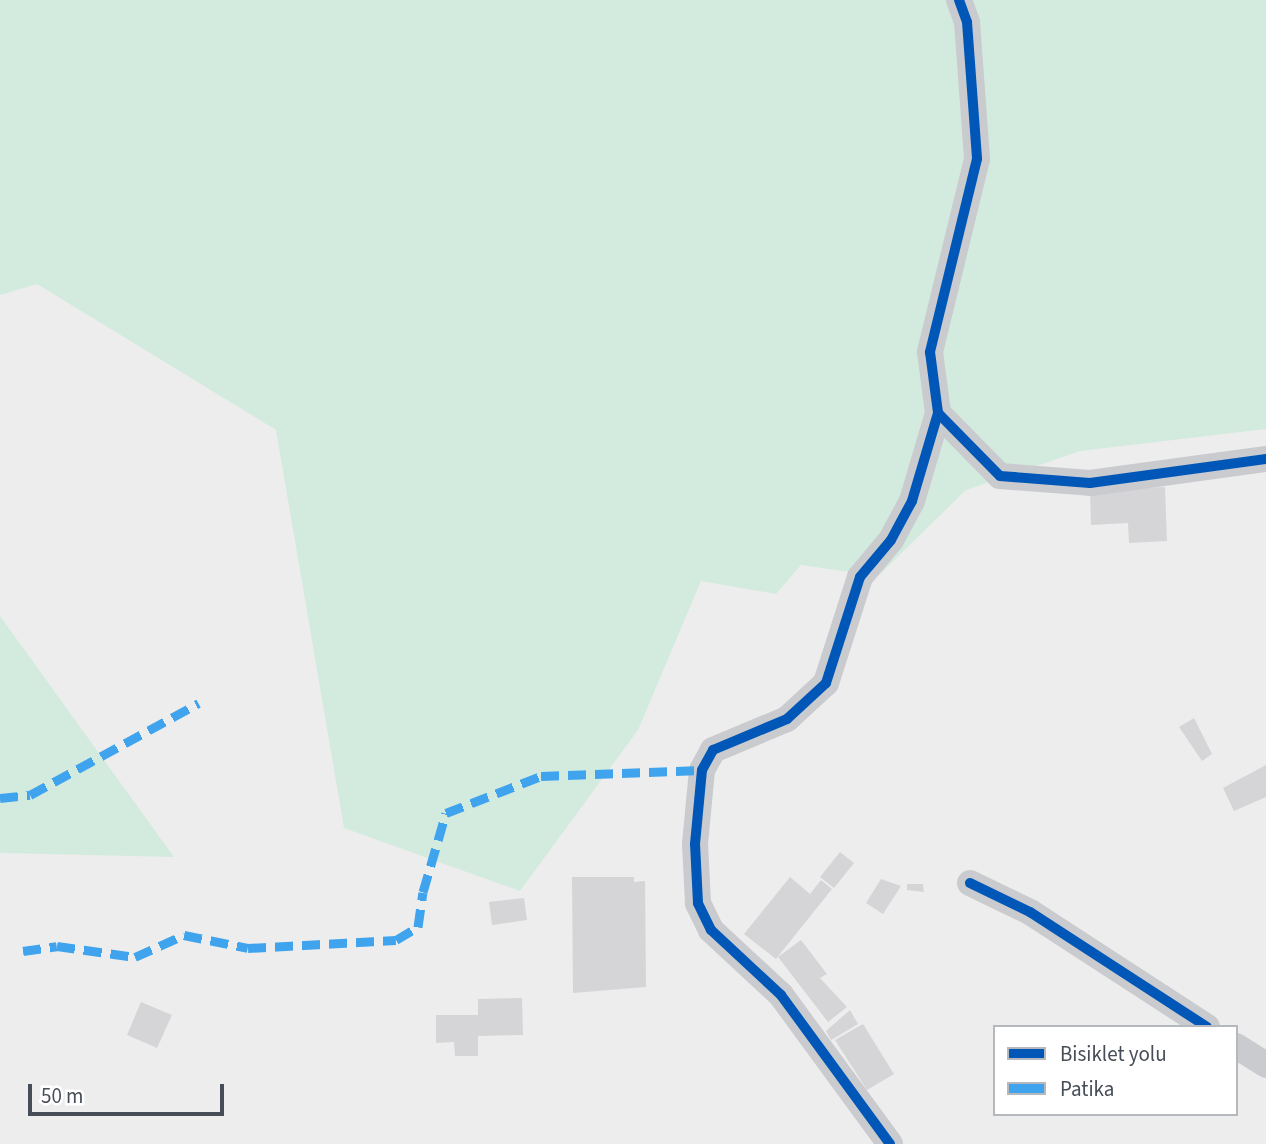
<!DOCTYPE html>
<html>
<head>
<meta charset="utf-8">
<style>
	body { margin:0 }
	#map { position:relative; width:1266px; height:1144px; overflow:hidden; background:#ededed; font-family:"Source Sans 3",sans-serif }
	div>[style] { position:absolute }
	.green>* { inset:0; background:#d3ebdf }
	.building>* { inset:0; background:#d5d5d7 }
	.street>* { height:26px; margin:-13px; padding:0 13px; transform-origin:13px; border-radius:13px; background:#c9cbce }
	.quiet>* { height:9px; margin-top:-4.5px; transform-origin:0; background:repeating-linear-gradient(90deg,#3fa4ed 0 18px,transparent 0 27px) }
	.cycleway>* { height:10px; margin:-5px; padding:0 5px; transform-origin:5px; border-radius:5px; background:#0057b8 }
	span { translate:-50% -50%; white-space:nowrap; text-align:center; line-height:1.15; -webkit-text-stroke:6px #fff; paint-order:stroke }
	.legend { position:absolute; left:993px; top:1025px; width:245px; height:91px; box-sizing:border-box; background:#fff; border:2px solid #b5b8bc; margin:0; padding:9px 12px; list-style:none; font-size:21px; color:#464d57 }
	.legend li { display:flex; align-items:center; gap:14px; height:35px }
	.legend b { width:35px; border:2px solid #b5b8bc }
	.scale { position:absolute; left:28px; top:1084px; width:196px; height:32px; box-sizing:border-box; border:4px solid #464d57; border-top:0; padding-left:9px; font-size:21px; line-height:24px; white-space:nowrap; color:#464d57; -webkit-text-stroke:5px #fff; paint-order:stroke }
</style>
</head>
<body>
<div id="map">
	<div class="green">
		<div style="clip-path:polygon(0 0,1266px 0,1266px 429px,1080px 451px,966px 490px,878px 576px,801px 565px,776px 594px,701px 581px,638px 730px,520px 891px,344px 828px,276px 430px,37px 284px,0 295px)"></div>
		<div style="clip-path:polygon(0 616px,174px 857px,0 853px)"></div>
	</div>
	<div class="building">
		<div style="clip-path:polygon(1165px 487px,1167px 541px,1129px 543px,1128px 523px,1091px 525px,1090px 490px)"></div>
		<div style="clip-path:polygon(1194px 718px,1212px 754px,1202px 761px,1179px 727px)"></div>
		<div style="clip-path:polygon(1266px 765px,1266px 797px,1234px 811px,1223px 788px)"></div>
		<div style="clip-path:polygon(840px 852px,854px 863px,834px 888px,820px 877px)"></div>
		<div style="clip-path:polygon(572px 877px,634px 877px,634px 882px,645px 881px,646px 987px,573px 993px)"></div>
		<div style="clip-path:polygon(790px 877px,810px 894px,821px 880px,832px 889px,776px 959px,744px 934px)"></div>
		<div style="clip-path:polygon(881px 879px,901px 886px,883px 914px,866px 903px)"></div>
		<div style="clip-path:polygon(907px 884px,923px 884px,924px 892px,907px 890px)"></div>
		<div style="clip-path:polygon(524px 898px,527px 920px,492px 925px,489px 902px)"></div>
		<div style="clip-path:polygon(801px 940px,827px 974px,820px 978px,847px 1007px,828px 1022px,778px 957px)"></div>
		<div style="clip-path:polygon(522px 998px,523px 1035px,478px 1036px,478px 1056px,455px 1056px,454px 1042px,436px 1043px,436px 1015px,478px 1015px,478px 999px)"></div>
		<div style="clip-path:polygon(141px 1002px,172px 1015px,157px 1048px,127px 1035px)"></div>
		<div style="clip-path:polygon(850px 1010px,858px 1024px,831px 1040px,826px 1031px)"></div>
		<div style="clip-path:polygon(863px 1024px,894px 1074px,867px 1090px,835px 1040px)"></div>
	</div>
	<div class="street">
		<div style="left:959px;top:0;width:23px;rotate:70deg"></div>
		<div style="left:967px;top:22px;width:137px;rotate:85.8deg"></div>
		<div style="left:977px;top:159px;width:199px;rotate:103.7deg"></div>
		<div style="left:930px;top:352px;width:62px;rotate:82.5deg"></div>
		<div style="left:938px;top:413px;width:88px;rotate:45.5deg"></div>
		<div style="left:1000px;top:476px;width:90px;rotate:4.4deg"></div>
		<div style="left:1090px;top:483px;width:178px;rotate:-7.8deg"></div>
		<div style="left:970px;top:883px;width:67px;rotate:25.8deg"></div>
		<div style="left:1030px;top:912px;width:211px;rotate:33deg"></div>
		<div style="left:1236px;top:1046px;width:36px;rotate:32deg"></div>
		<div style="left:890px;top:1144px;width:185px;rotate:-126.2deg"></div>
		<div style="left:781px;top:995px;width:96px;rotate:-137.1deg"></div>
		<div style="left:711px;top:930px;width:30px;rotate:-116deg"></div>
		<div style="left:698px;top:903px;width:59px;rotate:-92.9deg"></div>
		<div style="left:695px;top:844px;width:74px;rotate:-84.6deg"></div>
		<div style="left:702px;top:770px;width:23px;rotate:-61deg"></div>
		<div style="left:713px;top:750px;width:80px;rotate:-22.7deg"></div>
		<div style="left:787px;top:719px;width:53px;rotate:-42.7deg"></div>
		<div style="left:826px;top:683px;width:111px;rotate:-72.2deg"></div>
		<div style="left:860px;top:577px;width:48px;rotate:-50deg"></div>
		<div style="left:891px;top:540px;width:44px;rotate:-61.7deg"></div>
		<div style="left:912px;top:501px;width:92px;rotate:-73.5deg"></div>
	</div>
	<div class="quiet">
		<div style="left:0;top:798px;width:30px;rotate:-6deg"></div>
		<div style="left:30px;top:795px;width:192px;rotate:-28.6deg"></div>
		<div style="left:23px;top:951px;width:34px;rotate:-8deg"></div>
		<div style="left:57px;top:946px;width:79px;rotate:8deg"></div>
		<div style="left:135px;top:957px;width:54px;rotate:-24.2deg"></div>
		<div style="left:184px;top:935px;width:65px;rotate:11.5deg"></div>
		<div style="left:248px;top:948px;width:148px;rotate:-3.1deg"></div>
		<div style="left:396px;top:940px;width:26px;rotate:-31deg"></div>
		<div style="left:418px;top:927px;width:35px;rotate:-82deg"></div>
		<div style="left:423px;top:892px;width:82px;rotate:-73.8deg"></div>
		<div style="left:446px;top:813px;width:102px;rotate:-21.3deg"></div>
		<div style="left:541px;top:776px;width:161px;rotate:-2.1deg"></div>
	</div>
	<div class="cycleway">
		<div style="left:959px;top:0;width:23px;rotate:70deg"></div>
		<div style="left:967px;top:22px;width:137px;rotate:85.8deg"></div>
		<div style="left:977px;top:159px;width:199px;rotate:103.7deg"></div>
		<div style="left:930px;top:352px;width:62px;rotate:82.5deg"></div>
		<div style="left:938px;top:413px;width:88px;rotate:45.5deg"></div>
		<div style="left:1000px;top:476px;width:90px;rotate:4.4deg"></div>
		<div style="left:1090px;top:483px;width:178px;rotate:-7.8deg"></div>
		<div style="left:970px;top:883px;width:67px;rotate:25.8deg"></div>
		<div style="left:1030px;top:912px;width:211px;rotate:33deg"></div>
		<div style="left:890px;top:1144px;width:185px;rotate:-126.2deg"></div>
		<div style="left:781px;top:995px;width:96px;rotate:-137.1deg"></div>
		<div style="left:711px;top:930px;width:30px;rotate:-116deg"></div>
		<div style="left:698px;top:903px;width:59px;rotate:-92.9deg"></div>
		<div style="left:695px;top:844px;width:74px;rotate:-84.6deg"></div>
		<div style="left:702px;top:770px;width:23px;rotate:-61deg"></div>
		<div style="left:713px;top:750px;width:80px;rotate:-22.7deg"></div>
		<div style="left:787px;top:719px;width:53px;rotate:-42.7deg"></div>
		<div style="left:826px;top:683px;width:111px;rotate:-72.2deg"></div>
		<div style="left:860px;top:577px;width:48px;rotate:-50deg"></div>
		<div style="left:891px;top:540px;width:44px;rotate:-61.7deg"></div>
		<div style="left:912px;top:501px;width:92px;rotate:-73.5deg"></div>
	</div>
	<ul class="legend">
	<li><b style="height:9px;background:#0057b8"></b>Bisiklet yolu</li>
	<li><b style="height:9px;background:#3fa4ed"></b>Patika</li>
	</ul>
	<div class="scale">50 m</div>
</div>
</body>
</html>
